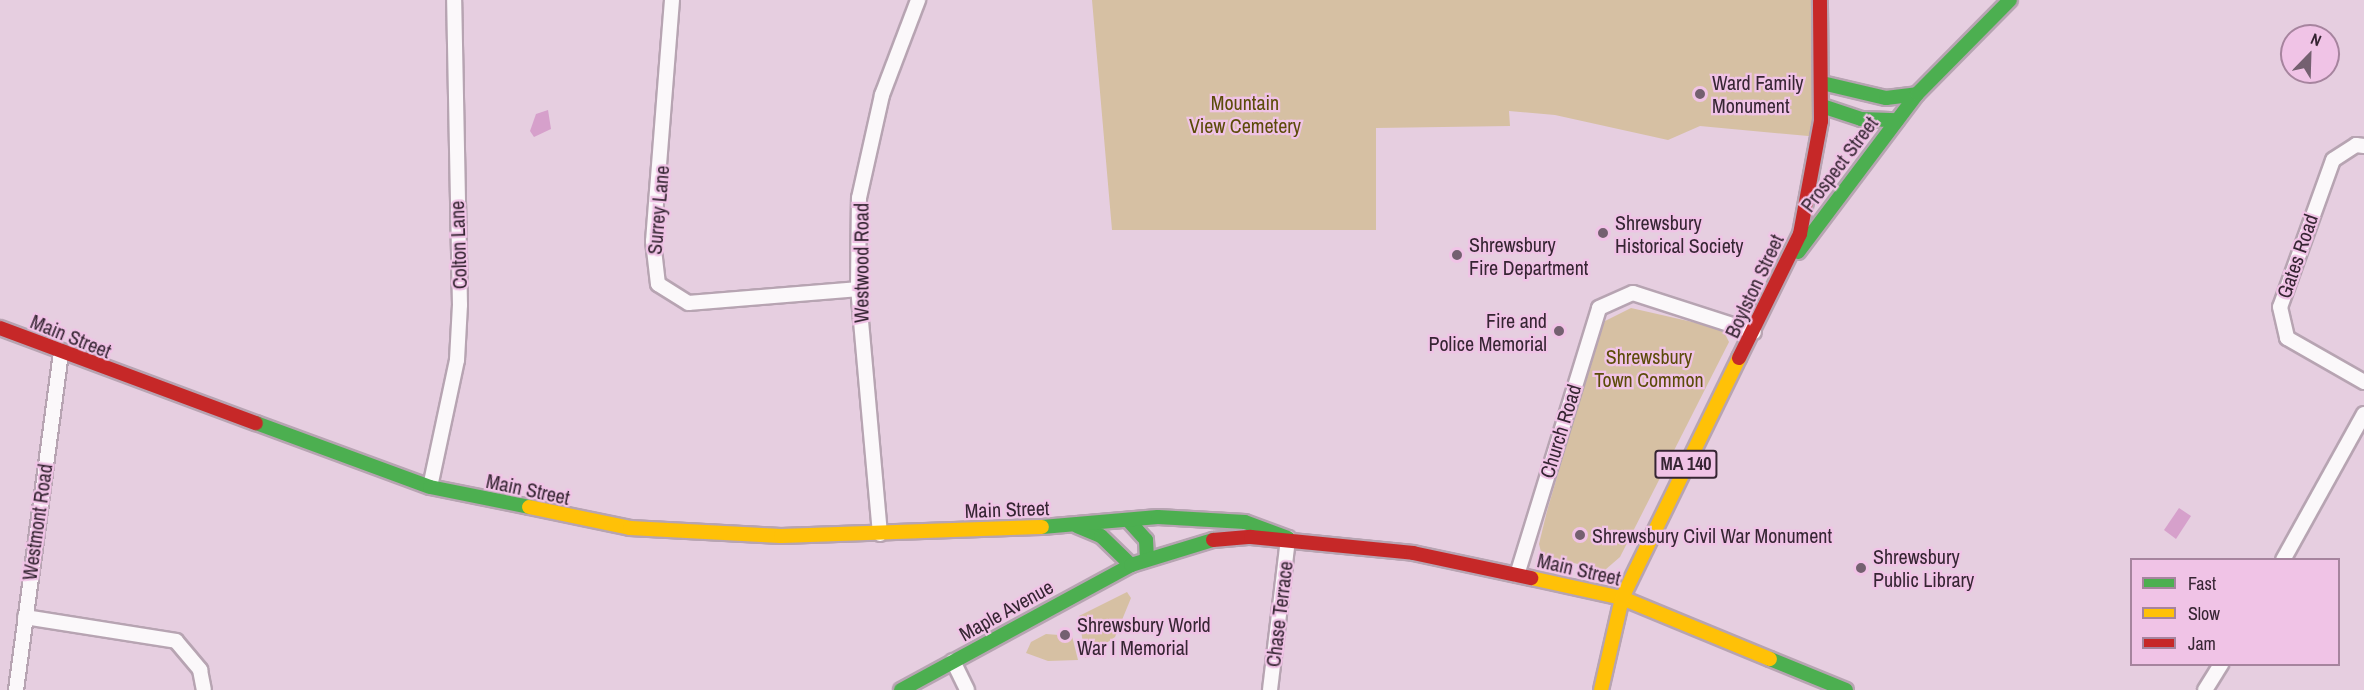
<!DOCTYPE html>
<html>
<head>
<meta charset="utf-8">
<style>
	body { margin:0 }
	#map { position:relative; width:2364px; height:690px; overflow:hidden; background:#e6cee0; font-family:"Archivo Narrow",sans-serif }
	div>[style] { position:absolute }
	.green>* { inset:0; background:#d6c0a3 }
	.water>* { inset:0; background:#d6a0cb }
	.roads { filter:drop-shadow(2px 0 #b7a4b2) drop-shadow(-2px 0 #b7a4b2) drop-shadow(0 2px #b7a4b2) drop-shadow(0 -2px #b7a4b2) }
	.street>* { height:14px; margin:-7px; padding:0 7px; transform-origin:7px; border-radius:7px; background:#fbf8fa }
	.fast>* { height:14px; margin:-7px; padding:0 7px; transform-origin:7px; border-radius:7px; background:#4caf50 }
	.slow>* { height:14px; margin:-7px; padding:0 7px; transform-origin:7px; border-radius:7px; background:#ffc107 }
	.jam>* { height:14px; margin:-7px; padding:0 7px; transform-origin:7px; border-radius:7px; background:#c62828 }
	.dots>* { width:16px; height:16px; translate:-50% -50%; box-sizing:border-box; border:3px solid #f0c3e6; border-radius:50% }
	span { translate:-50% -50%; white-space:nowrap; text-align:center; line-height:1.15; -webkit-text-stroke:4.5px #f0c3e6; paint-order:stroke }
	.shield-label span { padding:2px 4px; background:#f0c3e6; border:2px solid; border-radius:4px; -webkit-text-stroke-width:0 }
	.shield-label { font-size:18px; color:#362533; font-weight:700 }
	.poi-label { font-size:20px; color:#362533 }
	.left { translate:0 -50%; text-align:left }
	.right { translate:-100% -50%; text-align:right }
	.park-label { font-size:20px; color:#5b4b09 }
	.street-label { font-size:20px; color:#362533 }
	.legend { position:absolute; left:2130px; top:558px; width:210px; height:108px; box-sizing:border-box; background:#f0c3e6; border:2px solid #a6849e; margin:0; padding:8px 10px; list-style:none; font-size:18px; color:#362533 }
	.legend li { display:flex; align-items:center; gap:12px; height:30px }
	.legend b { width:30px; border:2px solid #a6849e }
	.north { position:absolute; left:2280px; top:24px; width:60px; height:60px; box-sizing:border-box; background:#f0c3e6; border:2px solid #a6849e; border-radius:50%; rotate:23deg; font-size:16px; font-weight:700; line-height:24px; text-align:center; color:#362533 }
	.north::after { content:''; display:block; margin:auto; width:21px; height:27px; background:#746070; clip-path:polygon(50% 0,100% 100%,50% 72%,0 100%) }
</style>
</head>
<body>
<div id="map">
	<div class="green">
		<div style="clip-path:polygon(1092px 0,1820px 0,1819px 137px,1700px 126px,1668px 140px,1555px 115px,1509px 111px,1510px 126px,1376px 128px,1376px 230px,1112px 230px)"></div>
		<div style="clip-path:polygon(1631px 308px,1710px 326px,1724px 332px,1729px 342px,1620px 557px,1605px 570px,1542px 556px,1539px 544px,1547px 511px,1598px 338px,1605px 321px)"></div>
		<div style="clip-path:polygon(1127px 592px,1131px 598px,1115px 637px,1085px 658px,1079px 616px)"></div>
		<div style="clip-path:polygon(1046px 634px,1072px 636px,1078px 660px,1048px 661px,1026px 653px,1031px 642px)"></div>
	</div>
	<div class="water">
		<div style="clip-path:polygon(548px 110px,551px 129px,534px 137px,530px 131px,536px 114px)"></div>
		<div style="clip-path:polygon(2179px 508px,2191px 516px,2176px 539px,2164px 530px)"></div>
	</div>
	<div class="roads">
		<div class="street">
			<div style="left:672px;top:0;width:242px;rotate:94.5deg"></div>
			<div style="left:653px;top:241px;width:43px;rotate:83.4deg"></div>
			<div style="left:658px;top:284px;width:36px;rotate:32deg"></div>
			<div style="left:689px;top:303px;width:170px;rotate:-4.7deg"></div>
			<div style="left:2364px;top:146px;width:8px;rotate:-173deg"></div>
			<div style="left:2356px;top:145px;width:27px;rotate:147deg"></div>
			<div style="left:2333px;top:160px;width:156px;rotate:109.8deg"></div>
			<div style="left:2280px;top:307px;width:32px;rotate:77deg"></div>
			<div style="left:2287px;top:338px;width:89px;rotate:29.7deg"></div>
			<div style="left:430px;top:487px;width:130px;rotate:-78deg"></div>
			<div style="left:457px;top:360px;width:55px;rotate:-86.9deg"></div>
			<div style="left:460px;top:305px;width:305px;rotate:-91.1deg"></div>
			<div style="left:880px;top:534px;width:246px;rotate:-95.1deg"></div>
			<div style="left:858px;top:289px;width:91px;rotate:-89.4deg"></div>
			<div style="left:859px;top:198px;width:106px;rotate:-77.4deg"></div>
			<div style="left:882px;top:95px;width:102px;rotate:-69.2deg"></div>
			<div style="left:2283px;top:560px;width:167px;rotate:-61deg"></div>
			<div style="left:1517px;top:575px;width:279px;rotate:-72.9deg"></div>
			<div style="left:1599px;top:308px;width:37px;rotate:-24deg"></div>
			<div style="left:1633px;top:293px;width:127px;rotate:17.9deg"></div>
			<div style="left:25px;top:617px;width:153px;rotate:9deg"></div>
			<div style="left:176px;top:641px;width:38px;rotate:50deg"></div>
			<div style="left:200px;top:670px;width:20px;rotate:79deg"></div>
			<div style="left:953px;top:661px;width:32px;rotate:64deg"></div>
			<div style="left:16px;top:690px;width:339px;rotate:-82.4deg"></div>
			<div style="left:1270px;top:690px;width:153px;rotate:-83.2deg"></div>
			<div style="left:2205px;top:690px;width:31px;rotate:-58deg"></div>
		</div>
		<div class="fast">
			<div style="left:1822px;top:83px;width:66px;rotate:13.2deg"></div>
			<div style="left:1886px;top:98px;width:31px;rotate:-7deg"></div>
			<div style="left:1822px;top:106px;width:41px;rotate:18.4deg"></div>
			<div style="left:1861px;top:119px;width:36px;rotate:2deg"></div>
			<div style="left:1798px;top:252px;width:198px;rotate:-53deg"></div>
			<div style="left:1917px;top:94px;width:132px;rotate:-45.3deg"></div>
			<div style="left:256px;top:423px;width:185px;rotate:20.2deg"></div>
			<div style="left:430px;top:487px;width:101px;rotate:11.4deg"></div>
			<div style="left:1128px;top:520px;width:27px;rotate:48deg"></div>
			<div style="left:1146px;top:540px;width:19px;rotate:87deg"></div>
			<div style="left:1077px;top:526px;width:26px;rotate:23deg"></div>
			<div style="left:1101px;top:536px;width:42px;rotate:44deg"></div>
			<div style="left:1042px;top:527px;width:116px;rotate:-4.9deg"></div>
			<div style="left:1158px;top:517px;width:87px;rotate:3.3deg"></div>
			<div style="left:1245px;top:522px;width:46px;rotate:20.4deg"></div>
			<div style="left:1770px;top:659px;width:82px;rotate:22.2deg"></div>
			<div style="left:901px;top:690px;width:262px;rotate:-28.5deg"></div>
			<div style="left:1131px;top:565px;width:86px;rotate:-17deg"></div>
		</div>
		<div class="slow">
			<div style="left:529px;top:507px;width:103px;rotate:11.7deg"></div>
			<div style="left:630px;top:528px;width:151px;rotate:3deg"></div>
			<div style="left:781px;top:536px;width:261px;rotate:-2deg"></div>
			<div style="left:1531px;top:578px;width:93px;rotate:12.4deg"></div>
			<div style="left:1622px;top:598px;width:160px;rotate:22.4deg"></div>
			<div style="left:1601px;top:690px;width:94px;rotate:-77.1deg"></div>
			<div style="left:1622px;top:598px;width:267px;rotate:-64deg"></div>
		</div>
		<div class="jam">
			<div style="left:0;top:328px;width:273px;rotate:20.4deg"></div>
			<div style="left:1739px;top:358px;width:138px;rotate:-63.8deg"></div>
			<div style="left:1800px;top:234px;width:115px;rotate:-79.5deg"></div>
			<div style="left:1821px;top:121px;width:121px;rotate:-90.5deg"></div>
			<div style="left:1213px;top:540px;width:38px;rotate:-5deg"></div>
			<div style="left:1251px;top:537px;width:163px;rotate:5.6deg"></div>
			<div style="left:1413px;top:553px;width:121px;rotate:12deg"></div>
		</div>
	</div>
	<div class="dots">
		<div style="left:1700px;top:94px;background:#746070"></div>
		<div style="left:1603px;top:233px;background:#746070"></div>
		<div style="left:1457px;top:255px;background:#746070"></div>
		<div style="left:1559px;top:331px;background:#746070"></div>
		<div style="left:1580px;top:535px;background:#746070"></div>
		<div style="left:1861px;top:568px;background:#746070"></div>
		<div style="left:1065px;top:635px;background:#746070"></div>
	</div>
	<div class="shield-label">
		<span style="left:1686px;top:464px">MA 140</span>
	</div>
	<div class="poi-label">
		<span class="left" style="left:1712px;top:94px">Ward Family<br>Monument</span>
		<span class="left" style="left:1615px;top:234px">Shrewsbury<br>Historical Society</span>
		<span class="left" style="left:1469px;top:256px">Shrewsbury<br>Fire Department</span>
		<span class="right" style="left:1547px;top:332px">Fire and<br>Police Memorial</span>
		<span class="left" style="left:1592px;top:535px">Shrewsbury Civil War Monument</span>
		<span class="left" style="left:1873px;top:568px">Shrewsbury<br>Public Library</span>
		<span class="left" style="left:1077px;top:636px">Shrewsbury World<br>War I Memorial</span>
	</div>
	<div class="park-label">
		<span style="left:1245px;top:114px">Mountain<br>View Cemetery</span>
		<span style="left:1649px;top:368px">Shrewsbury<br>Town Common</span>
	</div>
	<div class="street-label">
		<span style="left:1839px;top:164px;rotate:-53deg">Prospect Street</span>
		<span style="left:658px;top:210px;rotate:-85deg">Surrey Lane</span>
		<span style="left:458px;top:245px;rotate:-92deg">Colton Lane</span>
		<span style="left:2297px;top:256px;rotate:-71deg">Gates Road</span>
		<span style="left:861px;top:263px;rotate:-90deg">Westwood Road</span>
		<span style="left:1754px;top:286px;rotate:-65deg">Boylston Street</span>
		<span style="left:71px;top:336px;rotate:22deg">Main Street</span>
		<span style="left:1560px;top:431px;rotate:-73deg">Church Road</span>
		<span style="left:528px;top:489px;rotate:12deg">Main Street</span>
		<span style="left:1007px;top:509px;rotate:-2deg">Main Street</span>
		<span style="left:37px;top:522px;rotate:-82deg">Westmont Road</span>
		<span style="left:1579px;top:569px;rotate:13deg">Main Street</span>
		<span style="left:1006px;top:610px;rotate:-29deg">Maple Avenue</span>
		<span style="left:1279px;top:614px;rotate:-83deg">Chase Terrace</span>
	</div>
	<ul class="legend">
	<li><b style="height:8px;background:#4caf50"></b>Fast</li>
	<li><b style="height:8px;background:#ffc107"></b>Slow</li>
	<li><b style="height:8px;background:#c62828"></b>Jam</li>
	</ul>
	<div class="north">N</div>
</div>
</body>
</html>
